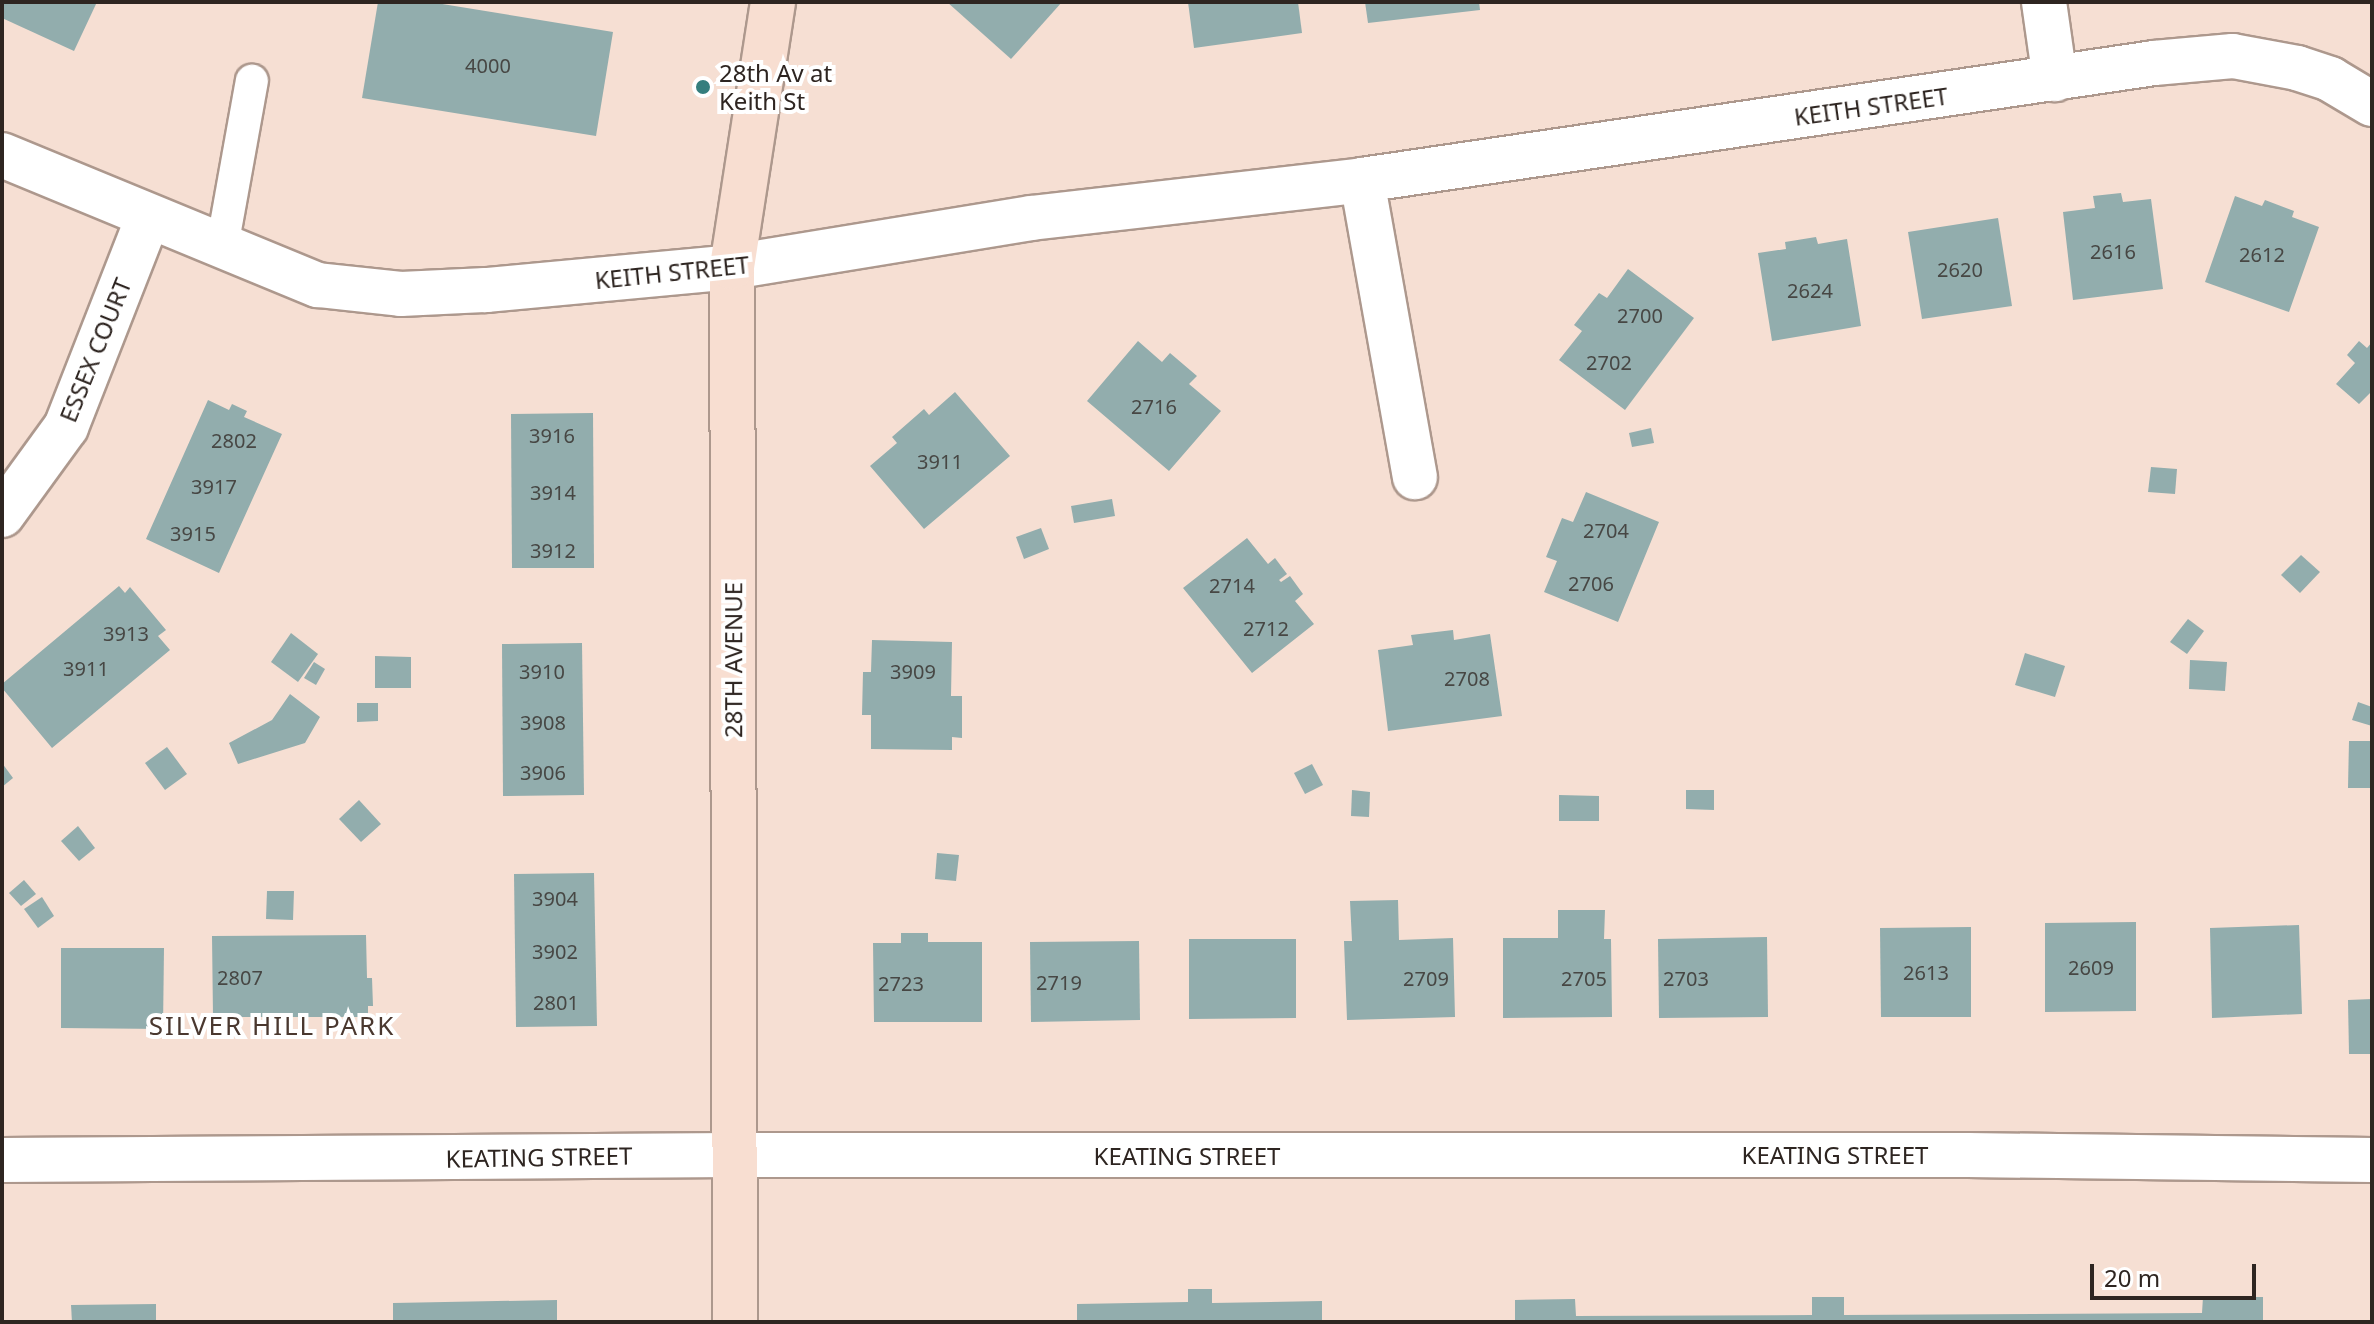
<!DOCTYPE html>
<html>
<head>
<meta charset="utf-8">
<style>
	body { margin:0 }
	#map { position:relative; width:2374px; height:1324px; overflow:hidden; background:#f6dfd3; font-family:"Noto Sans",sans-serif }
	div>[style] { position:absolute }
	.building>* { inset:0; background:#92adad }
	.roads { filter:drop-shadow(2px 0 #ad988d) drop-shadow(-2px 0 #ad988d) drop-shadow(0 2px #ad988d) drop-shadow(0 -2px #ad988d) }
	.lane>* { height:32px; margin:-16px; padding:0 16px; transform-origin:16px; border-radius:16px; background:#fff }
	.street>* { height:44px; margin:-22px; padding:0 22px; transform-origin:22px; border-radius:22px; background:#fff }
	.secondary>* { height:44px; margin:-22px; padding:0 22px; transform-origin:22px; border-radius:22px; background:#f8ded1 }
	.dots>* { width:22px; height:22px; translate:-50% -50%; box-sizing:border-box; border:4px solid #fff; border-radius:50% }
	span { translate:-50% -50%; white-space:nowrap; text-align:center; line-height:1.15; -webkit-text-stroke:8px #fff; paint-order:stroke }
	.number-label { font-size:20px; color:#474744 }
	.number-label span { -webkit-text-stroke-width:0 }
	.poi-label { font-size:24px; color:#2e2521 }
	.left { translate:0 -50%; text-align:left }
	.street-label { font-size:24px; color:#2e2521 }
	.neighbourhood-label { font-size:26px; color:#4a382f; letter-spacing:2px }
	.frame { position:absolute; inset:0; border:4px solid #2e2521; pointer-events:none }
	.scale { position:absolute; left:2090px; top:1264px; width:166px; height:36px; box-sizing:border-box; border:4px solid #2e2521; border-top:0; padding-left:10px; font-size:24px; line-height:28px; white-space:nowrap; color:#2e2521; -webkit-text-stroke:6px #fff; paint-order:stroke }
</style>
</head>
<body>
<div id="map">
	<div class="building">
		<div style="clip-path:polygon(2px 2px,97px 2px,74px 51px,2px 18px)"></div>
		<div style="clip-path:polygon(378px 2px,430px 2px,613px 32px,596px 136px,362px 98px)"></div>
		<div style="clip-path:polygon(947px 2px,1062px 2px,1011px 59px)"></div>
		<div style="clip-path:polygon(1188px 2px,1298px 2px,1302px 33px,1194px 48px)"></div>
		<div style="clip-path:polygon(1365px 2px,1479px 2px,1480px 10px,1368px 23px)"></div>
		<div style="clip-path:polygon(2121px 193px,2123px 202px,2151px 199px,2163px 289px,2073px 300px,2063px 212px,2095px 208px,2093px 196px)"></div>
		<div style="clip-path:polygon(2235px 196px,2262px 206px,2265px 200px,2294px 211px,2292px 217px,2319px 227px,2289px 312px,2205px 282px)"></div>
		<div style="clip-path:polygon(1998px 218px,2012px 306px,1922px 319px,1908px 232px)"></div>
		<div style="clip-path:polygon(1816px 237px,1818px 244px,1847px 239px,1861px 326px,1772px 341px,1758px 253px,1786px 249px,1785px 242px)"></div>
		<div style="clip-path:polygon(1628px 269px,1694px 318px,1625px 410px,1559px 360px,1582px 331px,1574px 325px,1599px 293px,1607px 298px)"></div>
		<div style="clip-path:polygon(1138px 341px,1162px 362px,1170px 353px,1197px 376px,1189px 384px,1221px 411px,1169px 471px,1087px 401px)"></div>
		<div style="clip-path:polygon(2359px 341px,2367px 348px,2372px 342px,2372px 391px,2359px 404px,2336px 384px,2355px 363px,2347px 355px)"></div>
		<div style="clip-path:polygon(955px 392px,1010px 456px,924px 529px,870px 466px,897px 443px,892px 437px,924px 409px,929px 415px)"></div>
		<div style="clip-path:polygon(208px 400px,229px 410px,232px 404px,247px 411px,244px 417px,282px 434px,219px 573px,146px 539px)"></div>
		<div style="clip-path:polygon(593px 413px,594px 568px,512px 568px,511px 414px)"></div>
		<div style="clip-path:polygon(1651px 428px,1654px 443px,1632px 447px,1629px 433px)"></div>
		<div style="clip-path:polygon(2151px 467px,2177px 469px,2175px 494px,2148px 492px)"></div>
		<div style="clip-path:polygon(1586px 492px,1659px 522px,1618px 622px,1544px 592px,1557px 561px,1546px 557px,1562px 518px,1573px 522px)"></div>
		<div style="clip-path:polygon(1112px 499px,1115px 516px,1074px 523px,1071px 506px)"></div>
		<div style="clip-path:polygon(1041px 528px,1049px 549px,1024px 559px,1016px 537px)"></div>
		<div style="clip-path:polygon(1247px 538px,1268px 564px,1275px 558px,1287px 574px,1279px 580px,1281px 582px,1290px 576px,1303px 594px,1295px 601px,1314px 624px,1252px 673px,1183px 588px)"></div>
		<div style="clip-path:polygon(2301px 555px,2320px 572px,2300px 593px,2281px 575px)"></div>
		<div style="clip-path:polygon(119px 586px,125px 593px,130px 587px,166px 630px,158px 636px,170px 650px,52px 748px,2px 688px,2px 684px)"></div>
		<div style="clip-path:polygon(2188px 619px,2204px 631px,2187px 654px,2170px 642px)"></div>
		<div style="clip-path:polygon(1453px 630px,1454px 640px,1490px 634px,1502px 716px,1388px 731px,1378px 650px,1413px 645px,1411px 635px)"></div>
		<div style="clip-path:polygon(291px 633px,318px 654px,298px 682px,271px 662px)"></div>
		<div style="clip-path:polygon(872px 640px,952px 642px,951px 696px,962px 696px,962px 738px,952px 737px,952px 750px,871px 749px,871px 715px,862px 715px,863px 672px,871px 672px)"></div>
		<div style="clip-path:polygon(582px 643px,584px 795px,503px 796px,502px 644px)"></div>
		<div style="clip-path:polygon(2025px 653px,2065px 666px,2055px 697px,2015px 685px)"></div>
		<div style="clip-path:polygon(375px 656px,411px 657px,411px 688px,375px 688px)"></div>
		<div style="clip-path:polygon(2190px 660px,2227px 662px,2225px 691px,2189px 689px)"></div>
		<div style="clip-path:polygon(314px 662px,325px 669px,316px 685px,304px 678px)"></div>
		<div style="clip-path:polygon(290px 694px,320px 717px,305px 743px,238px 764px,229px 743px,272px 720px)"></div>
		<div style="clip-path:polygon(2358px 702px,2372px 707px,2372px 726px,2352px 720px)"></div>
		<div style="clip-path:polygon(357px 703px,378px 703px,378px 721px,357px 722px)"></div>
		<div style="clip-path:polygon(2349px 741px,2372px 741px,2372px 788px,2348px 788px)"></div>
		<div style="clip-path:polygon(167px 747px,187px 774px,165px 790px,145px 763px)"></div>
		<div style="clip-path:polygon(2px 763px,13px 778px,2px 787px)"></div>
		<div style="clip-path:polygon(1312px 764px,1323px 785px,1305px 794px,1294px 773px)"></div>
		<div style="clip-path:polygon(1352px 790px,1370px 792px,1369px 817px,1351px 816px)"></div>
		<div style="clip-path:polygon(1686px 790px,1714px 790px,1714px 810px,1686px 809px)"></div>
		<div style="clip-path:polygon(1559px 795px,1599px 796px,1599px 821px,1559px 821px)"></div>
		<div style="clip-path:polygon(359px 800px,381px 824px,361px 842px,339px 819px)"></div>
		<div style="clip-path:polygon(78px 826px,95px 848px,79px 861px,61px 841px)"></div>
		<div style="clip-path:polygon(937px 853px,959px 855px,956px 881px,935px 879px)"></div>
		<div style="clip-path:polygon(594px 873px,597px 1026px,516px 1027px,514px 874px)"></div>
		<div style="clip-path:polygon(24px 880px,36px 894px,21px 906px,9px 893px)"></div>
		<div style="clip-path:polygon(267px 891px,294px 891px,293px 920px,266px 919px)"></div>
		<div style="clip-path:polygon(42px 897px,54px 916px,38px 928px,24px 909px)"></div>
		<div style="clip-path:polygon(1398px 900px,1399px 940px,1453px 938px,1455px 1017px,1347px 1020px,1344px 941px,1352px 941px,1350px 901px)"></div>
		<div style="clip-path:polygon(1558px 910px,1605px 910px,1604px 939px,1611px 939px,1612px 1017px,1503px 1018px,1503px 938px,1558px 938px)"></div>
		<div style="clip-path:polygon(2136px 922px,2136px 1011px,2045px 1012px,2045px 923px)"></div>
		<div style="clip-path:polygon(2299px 925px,2302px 1014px,2212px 1018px,2210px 928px)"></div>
		<div style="clip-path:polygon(1971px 927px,1971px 1017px,1881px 1017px,1880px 928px)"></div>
		<div style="clip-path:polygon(901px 933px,928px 933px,928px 942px,982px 942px,982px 1022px,874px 1022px,873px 943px,901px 943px)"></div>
		<div style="clip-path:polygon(366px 935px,367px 978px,372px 978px,373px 1006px,368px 1006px,368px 1017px,213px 1017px,212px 936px)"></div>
		<div style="clip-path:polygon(1767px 937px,1768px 1017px,1659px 1018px,1658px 939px)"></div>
		<div style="clip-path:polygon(1189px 939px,1296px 939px,1296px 1018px,1189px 1019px)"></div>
		<div style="clip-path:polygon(1139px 941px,1140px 1020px,1031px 1022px,1030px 942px)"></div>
		<div style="clip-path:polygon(61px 948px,164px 948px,163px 1029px,61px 1028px)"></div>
		<div style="clip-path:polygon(2372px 999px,2372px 1054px,2349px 1054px,2348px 1000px)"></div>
		<div style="clip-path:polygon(1188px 1289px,1212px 1289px,1212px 1303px,1322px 1301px,1322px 1322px,1077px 1322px,1077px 1304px,1188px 1302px)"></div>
		<div style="clip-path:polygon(1812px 1297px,1844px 1297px,1844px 1315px,2202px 1313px,2203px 1297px,2263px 1297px,2263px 1322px,1515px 1322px,1515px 1300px,1575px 1299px,1576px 1316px,1812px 1315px)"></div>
		<div style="clip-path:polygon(557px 1300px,557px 1322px,393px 1322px,393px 1303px)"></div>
		<div style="clip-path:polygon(156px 1304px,156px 1322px,72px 1322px,71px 1305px)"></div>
	</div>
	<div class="roads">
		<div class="lane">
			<div style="left:222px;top:247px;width:169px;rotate:-79.8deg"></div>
		</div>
		<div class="street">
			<div style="left:2044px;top:2px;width:78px;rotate:81.9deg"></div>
			<div style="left:2px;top:155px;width:342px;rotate:22.4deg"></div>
			<div style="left:318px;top:285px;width:83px;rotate:6.2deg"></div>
			<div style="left:401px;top:294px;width:85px;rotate:-2.7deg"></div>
			<div style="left:486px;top:290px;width:247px;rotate:-5.3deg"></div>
			<div style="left:732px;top:267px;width:303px;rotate:-9.3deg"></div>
			<div style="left:1031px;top:218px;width:333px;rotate:-6.5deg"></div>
			<div style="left:1362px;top:180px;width:801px;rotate:-8.4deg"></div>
			<div style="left:2154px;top:63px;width:79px;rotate:-5.1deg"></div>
			<div style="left:2233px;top:56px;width:65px;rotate:10.6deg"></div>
			<div style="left:2297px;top:68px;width:35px;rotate:18deg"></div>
			<div style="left:2330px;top:79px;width:49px;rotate:30.8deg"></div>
			<div style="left:1362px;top:180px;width:302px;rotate:79.9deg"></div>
			<div style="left:2px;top:515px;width:109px;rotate:-54deg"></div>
			<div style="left:66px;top:427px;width:225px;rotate:-68.6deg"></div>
			<div style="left:2px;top:1160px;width:731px;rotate:-0.39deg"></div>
			<div style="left:733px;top:1155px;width:1235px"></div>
			<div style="left:1968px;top:1155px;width:404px;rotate:0.7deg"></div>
		</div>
		<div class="secondary">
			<div style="left:735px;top:1322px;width:1055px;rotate:-90.16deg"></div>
			<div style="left:732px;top:267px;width:268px;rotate:-81.2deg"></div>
		</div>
	</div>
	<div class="dots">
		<div style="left:703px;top:87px;background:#357e7d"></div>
	</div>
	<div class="number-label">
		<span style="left:488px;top:65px">4000</span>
		<span style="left:2113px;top:251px">2616</span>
		<span style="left:2262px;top:254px">2612</span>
		<span style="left:1960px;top:269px">2620</span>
		<span style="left:1810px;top:290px">2624</span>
		<span style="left:1640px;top:315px">2700</span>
		<span style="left:1609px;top:362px">2702</span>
		<span style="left:1154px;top:406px">2716</span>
		<span style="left:552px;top:435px">3916</span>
		<span style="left:234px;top:440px">2802</span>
		<span style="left:940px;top:461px">3911</span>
		<span style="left:214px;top:486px">3917</span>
		<span style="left:553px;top:492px">3914</span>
		<span style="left:1606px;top:530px">2704</span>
		<span style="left:193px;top:533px">3915</span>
		<span style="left:553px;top:550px">3912</span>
		<span style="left:1591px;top:583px">2706</span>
		<span style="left:1232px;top:585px">2714</span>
		<span style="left:1266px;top:628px">2712</span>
		<span style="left:126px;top:633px">3913</span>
		<span style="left:86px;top:668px">3911</span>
		<span style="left:542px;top:671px">3910</span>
		<span style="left:913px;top:671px">3909</span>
		<span style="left:1467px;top:678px">2708</span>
		<span style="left:543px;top:722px">3908</span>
		<span style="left:543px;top:772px">3906</span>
		<span style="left:555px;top:898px">3904</span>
		<span style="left:555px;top:951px">3902</span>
		<span style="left:2091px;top:967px">2609</span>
		<span style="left:1926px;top:972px">2613</span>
		<span style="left:240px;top:977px">2807</span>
		<span style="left:1426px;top:978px">2709</span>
		<span style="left:1584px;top:978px">2705</span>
		<span style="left:1686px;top:978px">2703</span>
		<span style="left:1059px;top:982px">2719</span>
		<span style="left:901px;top:983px">2723</span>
		<span style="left:556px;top:1002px">2801</span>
	</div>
	<div class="poi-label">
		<span class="left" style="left:719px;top:87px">28th Av at<br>Keith St</span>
	</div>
	<div class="street-label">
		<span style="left:1871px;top:106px;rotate:-8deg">KEITH STREET</span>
		<span style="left:672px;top:272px;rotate:-6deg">KEITH STREET</span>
		<span style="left:95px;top:350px;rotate:-68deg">ESSEX COURT</span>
		<span style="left:733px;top:660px;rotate:-90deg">28TH AVENUE</span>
		<span style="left:1835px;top:1155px">KEATING STREET</span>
		<span style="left:1187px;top:1156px">KEATING STREET</span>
		<span style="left:539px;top:1157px;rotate:-1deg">KEATING STREET</span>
	</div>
	<div class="neighbourhood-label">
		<span style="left:272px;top:1026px">SILVER HILL PARK</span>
	</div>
	<div class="frame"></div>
	<div class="scale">20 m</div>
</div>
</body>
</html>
